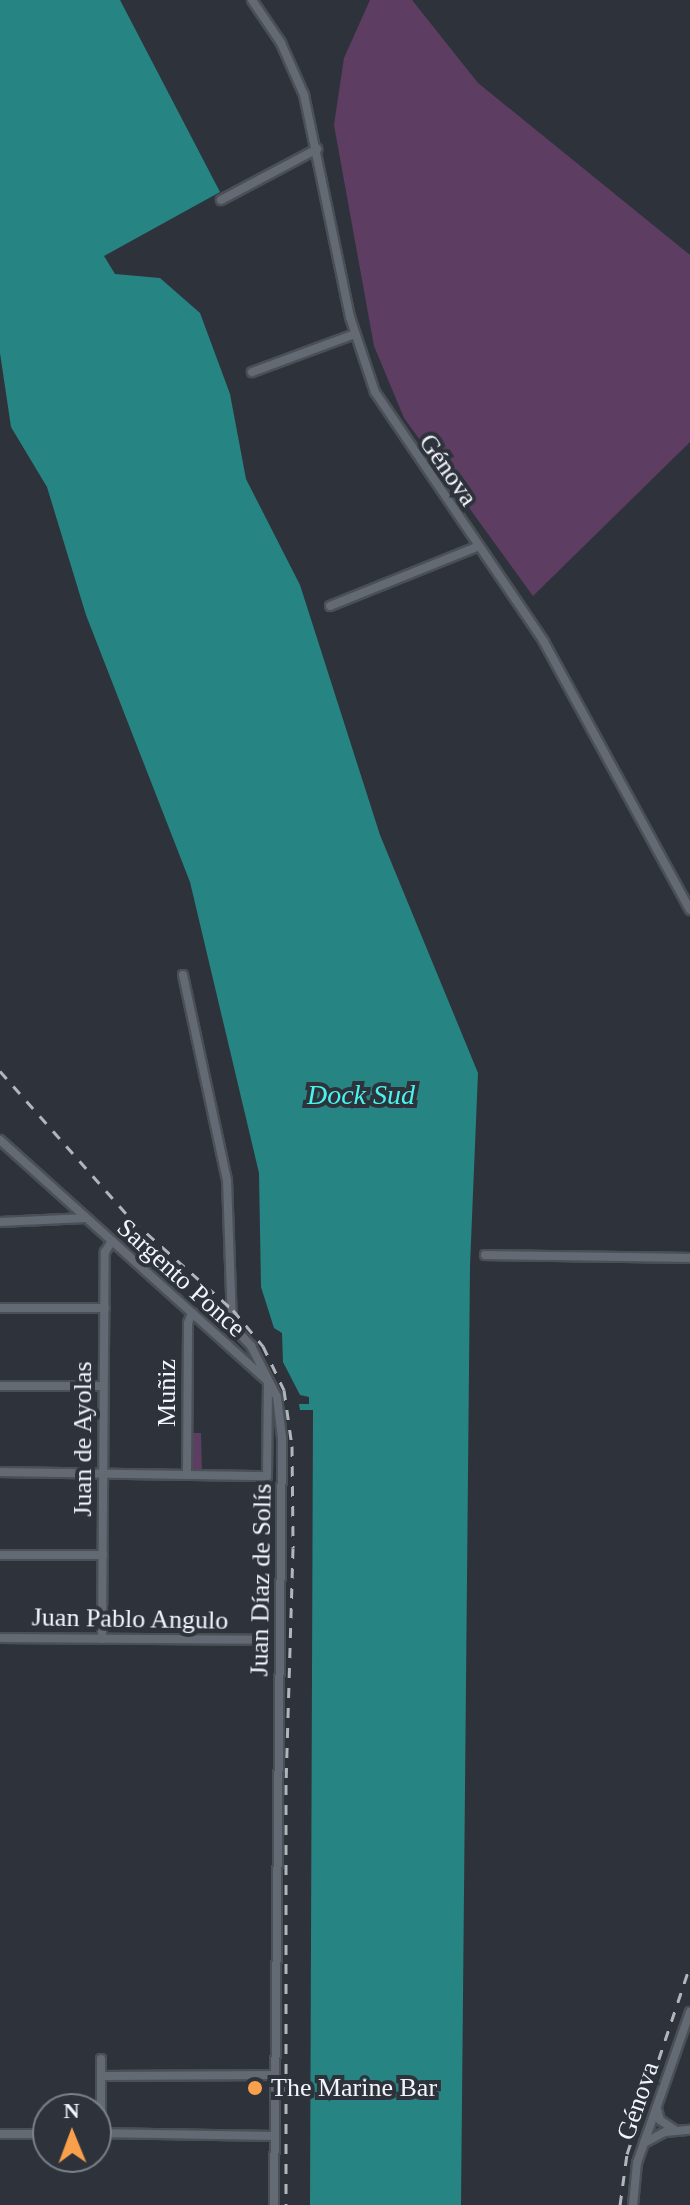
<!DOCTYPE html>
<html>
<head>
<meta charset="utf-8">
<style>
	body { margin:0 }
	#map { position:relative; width:690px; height:2205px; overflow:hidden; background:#2e333b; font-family:"Times New Roman",serif }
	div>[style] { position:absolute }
	.green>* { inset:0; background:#5e3d62 }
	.water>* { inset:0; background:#268582 }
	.roads { filter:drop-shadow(2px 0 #4b4f56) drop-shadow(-2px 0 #4b4f56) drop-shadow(0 2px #4b4f56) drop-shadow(0 -2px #4b4f56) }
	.minor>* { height:8px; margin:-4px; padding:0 4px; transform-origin:4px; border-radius:4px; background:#646a73 }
	.rail>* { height:3px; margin-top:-1.5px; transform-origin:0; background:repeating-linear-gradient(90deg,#b1b5bc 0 10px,transparent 0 20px) }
	.dots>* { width:22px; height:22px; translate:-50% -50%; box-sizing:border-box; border:4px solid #2e333b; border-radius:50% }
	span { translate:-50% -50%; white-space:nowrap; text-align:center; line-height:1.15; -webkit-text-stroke:8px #2e333b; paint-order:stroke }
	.street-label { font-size:26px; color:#f2f5fb }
	.poi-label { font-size:26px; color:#f2f5fb }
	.left { translate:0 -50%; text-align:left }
	.water-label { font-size:28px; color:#47f5ef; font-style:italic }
	.north { position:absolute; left:32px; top:2093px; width:80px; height:80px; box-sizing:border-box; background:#2e333b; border:2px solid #7c8188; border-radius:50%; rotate:359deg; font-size:22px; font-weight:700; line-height:32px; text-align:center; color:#f2f5fb }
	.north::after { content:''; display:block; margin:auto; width:28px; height:36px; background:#f9a04c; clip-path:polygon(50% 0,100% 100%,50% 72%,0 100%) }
</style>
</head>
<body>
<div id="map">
	<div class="green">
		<div style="clip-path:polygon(370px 0,412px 0,478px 83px,690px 255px,690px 442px,533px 596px,404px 418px,374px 346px,334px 125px,344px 58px)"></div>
		<div style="clip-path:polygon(187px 1433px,201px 1433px,202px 1475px,187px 1474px)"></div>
	</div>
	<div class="water">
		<div style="clip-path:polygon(0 0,120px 0,220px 192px,104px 256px,115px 274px,160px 278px,200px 313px,230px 394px,246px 479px,300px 585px,380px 835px,478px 1073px,470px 1265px,461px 2205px,310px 2205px,313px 1410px,300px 1410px,299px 1404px,309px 1404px,309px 1397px,300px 1395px,283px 1362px,282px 1333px,274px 1328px,261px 1287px,259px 1173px,190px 882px,86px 615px,47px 487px,11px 427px,0 353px)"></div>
	</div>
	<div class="roads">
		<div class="minor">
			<div style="left:252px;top:0;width:52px;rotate:56deg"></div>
			<div style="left:281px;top:43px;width:57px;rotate:66.1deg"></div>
			<div style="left:304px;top:95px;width:227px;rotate:78.3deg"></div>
			<div style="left:350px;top:317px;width:79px;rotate:71.6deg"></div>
			<div style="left:375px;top:392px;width:302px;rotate:55.9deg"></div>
			<div style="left:544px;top:642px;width:305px;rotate:61.4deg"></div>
			<div style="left:221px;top:200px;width:109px;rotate:-28deg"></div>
			<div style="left:252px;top:372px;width:110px;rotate:-20.3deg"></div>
			<div style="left:330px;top:606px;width:158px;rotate:-21.9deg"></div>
			<div style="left:183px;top:975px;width:210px;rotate:77.9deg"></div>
			<div style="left:227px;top:1180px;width:146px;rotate:88deg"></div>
			<div style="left:232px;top:1326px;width:28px;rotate:46deg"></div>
			<div style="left:251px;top:1346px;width:57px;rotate:63deg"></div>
			<div style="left:277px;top:1397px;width:41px;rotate:83deg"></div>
			<div style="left:282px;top:1438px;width:767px;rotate:90.6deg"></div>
			<div style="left:0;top:1140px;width:359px;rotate:42deg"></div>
			<div style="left:0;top:1222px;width:86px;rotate:-2.7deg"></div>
			<div style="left:485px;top:1255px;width:205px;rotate:0.8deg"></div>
			<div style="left:0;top:1308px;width:105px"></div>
			<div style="left:0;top:1386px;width:103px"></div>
			<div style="left:0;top:1472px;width:267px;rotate:0.9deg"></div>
			<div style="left:267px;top:1476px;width:95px;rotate:-89.4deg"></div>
			<div style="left:187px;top:1474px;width:151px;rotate:-89.6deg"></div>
			<div style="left:188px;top:1323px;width:11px;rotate:-68deg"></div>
			<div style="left:0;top:1555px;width:103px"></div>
			<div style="left:0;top:1638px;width:260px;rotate:0.4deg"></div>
			<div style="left:102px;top:1639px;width:387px;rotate:-89.6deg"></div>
			<div style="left:105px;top:1252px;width:13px;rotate:-58deg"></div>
			<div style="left:101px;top:2059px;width:74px;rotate:90deg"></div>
			<div style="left:101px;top:2076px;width:174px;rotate:-0.3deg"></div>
			<div style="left:657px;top:2109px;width:11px;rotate:75deg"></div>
			<div style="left:660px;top:2120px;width:18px;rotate:34deg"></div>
			<div style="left:96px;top:2133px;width:179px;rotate:1deg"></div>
			<div style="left:0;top:2134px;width:48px"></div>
			<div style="left:644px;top:2143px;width:24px;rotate:-28deg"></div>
			<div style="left:665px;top:2132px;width:25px;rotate:-5deg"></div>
			<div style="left:633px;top:2205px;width:42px;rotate:-84.6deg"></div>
			<div style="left:637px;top:2163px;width:160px;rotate:-70.7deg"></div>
		</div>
	</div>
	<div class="rail">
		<div style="left:0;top:1071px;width:199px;rotate:48.5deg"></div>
		<div style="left:132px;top:1220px;width:135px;rotate:41.7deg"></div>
		<div style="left:233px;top:1310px;width:47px;rotate:50.2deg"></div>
		<div style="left:263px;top:1346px;width:49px;rotate:64.5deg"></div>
		<div style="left:284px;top:1390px;width:57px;rotate:81.9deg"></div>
		<div style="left:292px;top:1446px;width:102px;rotate:89.4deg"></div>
		<div style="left:293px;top:1548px;width:236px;rotate:91.7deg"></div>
		<div style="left:286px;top:1784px;width:421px;rotate:90deg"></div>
		<div style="left:620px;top:2205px;width:51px;rotate:-82.2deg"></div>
		<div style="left:627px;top:2154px;width:198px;rotate:-71.5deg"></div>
	</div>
	<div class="dots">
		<div style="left:255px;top:2088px;background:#f9a04c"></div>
	</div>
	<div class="street-label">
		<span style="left:448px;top:470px;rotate:55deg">Génova</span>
		<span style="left:181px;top:1278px;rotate:42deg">Sargento Ponce</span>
		<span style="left:167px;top:1393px;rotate:-90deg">Muñiz</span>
		<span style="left:83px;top:1439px;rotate:-90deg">Juan de Ayolas</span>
		<span style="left:261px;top:1580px;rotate:-89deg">Juan Díaz de Solís</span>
		<span style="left:130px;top:1619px;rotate:1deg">Juan Pablo Angulo</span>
		<span style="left:638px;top:2101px;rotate:-71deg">Génova</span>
	</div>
	<div class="poi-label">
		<span class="left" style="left:271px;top:2088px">The Marine Bar</span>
	</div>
	<div class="water-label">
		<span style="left:361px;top:1095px">Dock Sud</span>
	</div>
	<div class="north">N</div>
</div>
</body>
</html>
